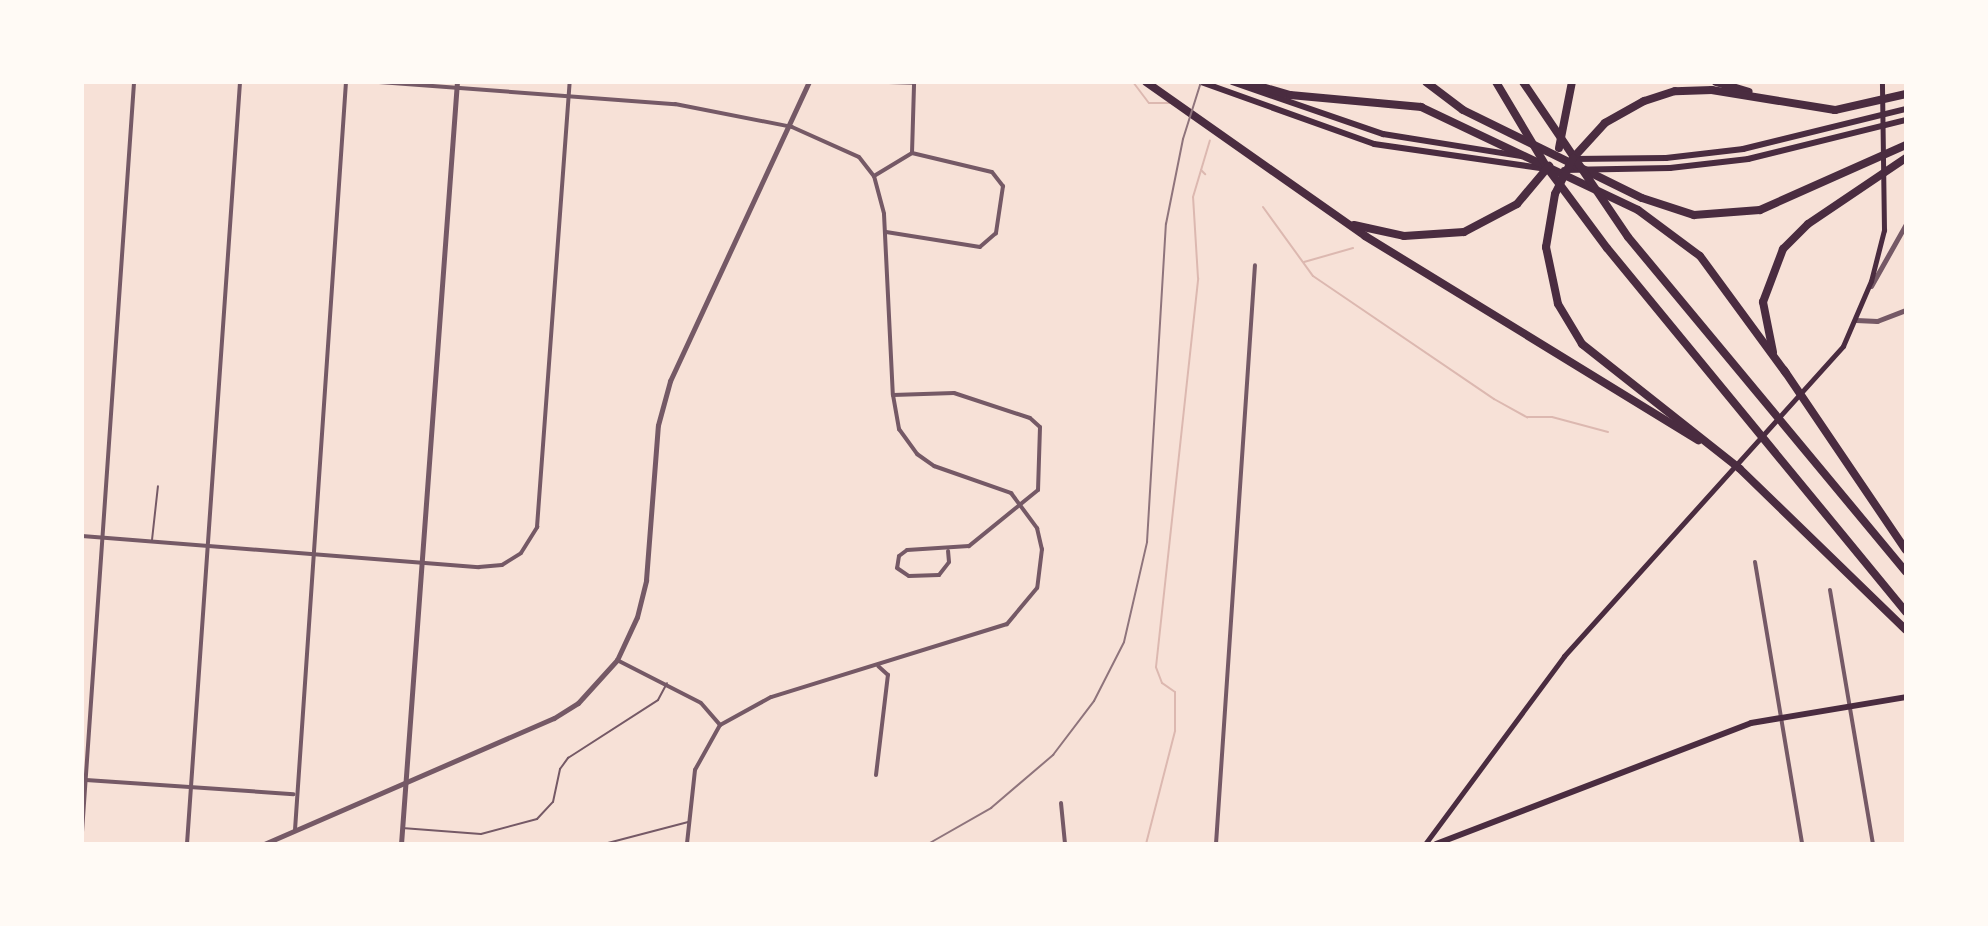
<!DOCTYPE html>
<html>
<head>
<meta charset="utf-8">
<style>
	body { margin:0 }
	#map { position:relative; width:1988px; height:926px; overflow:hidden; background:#f7e1d7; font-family:"Golos Text",sans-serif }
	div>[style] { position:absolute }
	.stream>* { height:2px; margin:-1px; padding:0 1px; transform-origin:1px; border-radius:1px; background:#dcb8b0 }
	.service>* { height:2px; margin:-1px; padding:0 1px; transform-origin:1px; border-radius:1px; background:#755966 }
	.minor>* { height:4px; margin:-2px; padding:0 2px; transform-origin:2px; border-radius:2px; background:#755966 }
	.tertiary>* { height:5px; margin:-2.5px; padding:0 2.5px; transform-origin:2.5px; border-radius:2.5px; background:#755966 }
	.secondary>* { height:5px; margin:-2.5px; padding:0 2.5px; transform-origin:2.5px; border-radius:2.5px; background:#4a2c40 }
	.primary>* { height:6px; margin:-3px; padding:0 3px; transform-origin:3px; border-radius:3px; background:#4a2c40 }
	.motorway>* { height:8px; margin:-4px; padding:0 4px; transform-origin:4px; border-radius:4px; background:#4a2c40 }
	.rail>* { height:2px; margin:-1px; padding:0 1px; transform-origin:1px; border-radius:1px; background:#8f747c }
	span { translate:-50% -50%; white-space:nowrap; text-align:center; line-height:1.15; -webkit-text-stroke:4.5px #fffaf5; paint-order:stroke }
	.frame { position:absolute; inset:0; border:84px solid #fffaf5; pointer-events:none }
</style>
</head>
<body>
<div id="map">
	<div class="stream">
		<div style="left:1133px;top:82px;width:26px;rotate:53deg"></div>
		<div style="left:1149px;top:103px;width:24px"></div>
		<div style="left:1201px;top:170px;width:6px;rotate:45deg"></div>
		<div style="left:1263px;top:207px;width:85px;rotate:54.1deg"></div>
		<div style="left:1313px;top:276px;width:219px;rotate:34.2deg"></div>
		<div style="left:1494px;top:399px;width:38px;rotate:29deg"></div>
		<div style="left:1527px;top:417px;width:25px"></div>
		<div style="left:1552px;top:417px;width:58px;rotate:15deg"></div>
		<div style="left:1304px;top:262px;width:51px;rotate:-15.9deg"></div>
		<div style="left:1146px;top:844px;width:117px;rotate:-75.6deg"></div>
		<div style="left:1175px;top:731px;width:39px;rotate:-90deg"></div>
		<div style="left:1175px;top:692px;width:16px;rotate:-145deg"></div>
		<div style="left:1162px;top:683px;width:17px;rotate:-111deg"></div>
		<div style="left:1156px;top:667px;width:391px;rotate:-83.8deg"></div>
		<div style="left:1198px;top:278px;width:81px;rotate:-93.5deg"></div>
		<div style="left:1193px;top:197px;width:59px;rotate:-73.4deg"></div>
	</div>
	<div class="service">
		<div style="left:152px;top:540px;width:54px;rotate:-83.7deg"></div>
		<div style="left:402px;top:828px;width:79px;rotate:4.3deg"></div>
		<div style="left:481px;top:834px;width:58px;rotate:-15deg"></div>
		<div style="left:537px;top:819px;width:23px;rotate:-47deg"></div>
		<div style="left:553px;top:802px;width:34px;rotate:-78deg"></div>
		<div style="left:560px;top:769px;width:14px;rotate:-54deg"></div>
		<div style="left:568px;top:758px;width:107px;rotate:-32.8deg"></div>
		<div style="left:658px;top:700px;width:19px;rotate:-62deg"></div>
		<div style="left:604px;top:844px;width:87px;rotate:-14.7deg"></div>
	</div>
	<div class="minor">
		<div style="left:379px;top:82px;width:297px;rotate:4.3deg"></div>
		<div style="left:675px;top:104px;width:119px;rotate:11.1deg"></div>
		<div style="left:792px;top:127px;width:73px;rotate:24.1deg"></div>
		<div style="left:859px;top:157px;width:24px;rotate:52deg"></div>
		<div style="left:874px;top:176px;width:39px;rotate:75deg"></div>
		<div style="left:884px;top:214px;width:181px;rotate:87.2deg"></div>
		<div style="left:893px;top:395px;width:35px;rotate:80deg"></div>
		<div style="left:899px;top:429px;width:31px;rotate:54deg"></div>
		<div style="left:917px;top:454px;width:21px;rotate:35deg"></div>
		<div style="left:934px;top:466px;width:82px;rotate:19.3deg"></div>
		<div style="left:1011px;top:493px;width:44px;rotate:53.4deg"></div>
		<div style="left:1037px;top:528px;width:22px;rotate:77deg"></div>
		<div style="left:1042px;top:549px;width:39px;rotate:97deg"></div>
		<div style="left:1037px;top:588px;width:47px;rotate:129.8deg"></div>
		<div style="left:1007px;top:624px;width:247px;rotate:162.8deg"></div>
		<div style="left:771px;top:697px;width:58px;rotate:151.2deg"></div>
		<div style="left:720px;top:725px;width:51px;rotate:119.1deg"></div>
		<div style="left:695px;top:770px;width:74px;rotate:96.2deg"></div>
		<div style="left:889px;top:82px;width:25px;rotate:2deg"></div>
		<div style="left:912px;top:153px;width:69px;rotate:-88.3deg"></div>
		<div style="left:874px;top:176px;width:44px;rotate:-31.2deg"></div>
		<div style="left:912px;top:153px;width:82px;rotate:13.4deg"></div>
		<div style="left:992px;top:172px;width:18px;rotate:52deg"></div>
		<div style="left:1003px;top:186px;width:48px;rotate:98.5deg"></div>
		<div style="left:996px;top:233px;width:21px;rotate:139deg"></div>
		<div style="left:980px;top:247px;width:95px;rotate:-170.9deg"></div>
		<div style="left:893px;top:395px;width:61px;rotate:-1.9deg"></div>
		<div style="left:954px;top:393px;width:80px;rotate:18.2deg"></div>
		<div style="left:1030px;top:418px;width:13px;rotate:42deg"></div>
		<div style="left:1040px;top:427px;width:63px;rotate:91.8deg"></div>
		<div style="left:1038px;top:490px;width:89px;rotate:140.9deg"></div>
		<div style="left:969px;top:546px;width:62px;rotate:176.3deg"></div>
		<div style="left:907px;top:550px;width:10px;rotate:143deg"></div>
		<div style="left:899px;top:556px;width:12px;rotate:99deg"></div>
		<div style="left:897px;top:568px;width:14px;rotate:34deg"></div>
		<div style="left:909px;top:576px;width:30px;rotate:-2deg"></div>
		<div style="left:939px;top:575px;width:16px;rotate:-52deg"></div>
		<div style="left:949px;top:562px;width:11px;rotate:-95deg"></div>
		<div style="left:82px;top:536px;width:398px;rotate:4.5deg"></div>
		<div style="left:479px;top:567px;width:23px;rotate:-5deg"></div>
		<div style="left:502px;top:565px;width:22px;rotate:-32deg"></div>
		<div style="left:521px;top:553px;width:31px;rotate:-58deg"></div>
		<div style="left:537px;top:527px;width:446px;rotate:-85.8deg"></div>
		<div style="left:1755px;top:562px;width:286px;rotate:80.5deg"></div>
		<div style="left:1830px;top:590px;width:258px;rotate:80.4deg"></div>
		<div style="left:617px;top:660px;width:94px;rotate:27.1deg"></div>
		<div style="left:701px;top:703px;width:29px;rotate:49deg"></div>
		<div style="left:876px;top:775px;width:101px;rotate:-83.2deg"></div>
		<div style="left:888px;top:675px;width:13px;rotate:-138deg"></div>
		<div style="left:86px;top:780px;width:208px;rotate:3.9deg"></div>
		<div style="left:1061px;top:803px;width:41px;rotate:84.4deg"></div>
		<div style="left:295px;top:830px;width:750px;rotate:-86.1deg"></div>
		<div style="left:82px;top:832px;width:752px;rotate:-86.03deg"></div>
		<div style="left:187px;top:844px;width:764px;rotate:-86.02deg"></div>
		<div style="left:1216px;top:844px;width:580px;rotate:-86.15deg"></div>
	</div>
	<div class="tertiary">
		<div style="left:1871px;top:286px;width:71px;rotate:-60.6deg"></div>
		<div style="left:1856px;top:320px;width:21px;rotate:3deg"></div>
		<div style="left:1877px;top:321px;width:31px;rotate:-21deg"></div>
		<div style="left:264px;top:844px;width:316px;rotate:-23.5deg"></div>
		<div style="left:554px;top:718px;width:28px;rotate:-32deg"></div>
		<div style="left:578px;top:703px;width:58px;rotate:-47.8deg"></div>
		<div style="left:617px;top:660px;width:47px;rotate:-65.1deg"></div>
		<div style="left:637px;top:617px;width:38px;rotate:-76deg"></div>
		<div style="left:646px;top:580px;width:155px;rotate:-85.6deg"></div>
		<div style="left:658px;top:425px;width:46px;rotate:-74.7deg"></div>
		<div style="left:670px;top:381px;width:330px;rotate:-65.1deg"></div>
		<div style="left:401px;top:844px;width:764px;rotate:-85.8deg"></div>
	</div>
	<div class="secondary">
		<div style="left:1425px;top:844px;width:234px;rotate:-53.5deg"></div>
		<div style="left:1564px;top:656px;width:417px;rotate:-48deg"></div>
		<div style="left:1843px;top:346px;width:71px;rotate:-66.7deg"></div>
		<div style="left:1871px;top:281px;width:53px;rotate:-75.7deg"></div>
		<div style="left:1884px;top:230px;width:148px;rotate:-90.8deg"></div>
	</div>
	<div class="primary">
		<div style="left:1201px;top:82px;width:184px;rotate:19.7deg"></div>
		<div style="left:1374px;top:144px;width:175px;rotate:8.2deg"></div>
		<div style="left:1232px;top:82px;width:160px;rotate:19deg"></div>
		<div style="left:1383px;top:134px;width:140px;rotate:9.1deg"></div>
		<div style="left:1573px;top:159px;width:93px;rotate:-0.6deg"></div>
		<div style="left:1666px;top:158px;width:78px;rotate:-6.7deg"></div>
		<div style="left:1743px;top:149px;width:168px;rotate:-13.8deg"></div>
		<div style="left:1564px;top:170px;width:106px;rotate:-1.1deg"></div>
		<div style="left:1670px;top:168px;width:79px;rotate:-6.6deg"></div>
		<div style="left:1748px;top:159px;width:163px;rotate:-13.9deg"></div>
		<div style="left:1436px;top:844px;width:337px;rotate:-21deg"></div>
		<div style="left:1751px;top:723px;width:157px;rotate:-9.5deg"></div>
	</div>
	<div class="motorway">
		<div style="left:1146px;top:82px;width:268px;rotate:35.1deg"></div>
		<div style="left:1365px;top:236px;width:391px;rotate:31.5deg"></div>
		<div style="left:1245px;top:82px;width:47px;rotate:16.1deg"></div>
		<div style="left:1290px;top:95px;width:132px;rotate:5.2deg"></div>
		<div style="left:1421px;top:107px;width:240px;rotate:25.4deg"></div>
		<div style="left:1638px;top:210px;width:77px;rotate:36.6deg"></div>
		<div style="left:1700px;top:256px;width:145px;rotate:53.7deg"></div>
		<div style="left:1426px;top:82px;width:46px;rotate:37.1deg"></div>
		<div style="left:1463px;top:110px;width:199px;rotate:26.2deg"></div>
		<div style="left:1642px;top:198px;width:55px;rotate:18.1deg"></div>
		<div style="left:1694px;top:215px;width:66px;rotate:-4.3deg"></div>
		<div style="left:1760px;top:210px;width:160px;rotate:-24deg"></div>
		<div style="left:1496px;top:82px;width:98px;rotate:59.2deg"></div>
		<div style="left:1546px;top:166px;width:102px;rotate:53.4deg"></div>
		<div style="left:1607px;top:248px;width:471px;rotate:50.6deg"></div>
		<div style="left:1523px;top:82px;width:187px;rotate:55.9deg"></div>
		<div style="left:1628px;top:237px;width:435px;rotate:50.3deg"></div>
		<div style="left:1716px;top:82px;width:34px;rotate:17deg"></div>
		<div style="left:1906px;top:94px;width:73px;rotate:167.3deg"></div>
		<div style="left:1835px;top:110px;width:125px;rotate:-170.8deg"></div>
		<div style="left:1712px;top:90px;width:37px;rotate:178deg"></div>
		<div style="left:1675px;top:91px;width:33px;rotate:162deg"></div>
		<div style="left:1644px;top:101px;width:45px;rotate:150.6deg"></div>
		<div style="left:1605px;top:123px;width:47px;rotate:132.4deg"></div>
		<div style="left:1573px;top:158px;width:40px;rotate:116.6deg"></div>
		<div style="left:1555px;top:194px;width:54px;rotate:99.6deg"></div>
		<div style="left:1546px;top:247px;width:58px;rotate:78.1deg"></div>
		<div style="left:1558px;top:304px;width:47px;rotate:59deg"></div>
		<div style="left:1582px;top:344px;width:201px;rotate:38.3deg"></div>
		<div style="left:1740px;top:469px;width:231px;rotate:44.1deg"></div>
		<div style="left:1559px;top:148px;width:67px;rotate:-78.9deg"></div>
		<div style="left:1354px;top:225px;width:51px;rotate:12.4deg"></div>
		<div style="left:1404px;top:236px;width:60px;rotate:-3.8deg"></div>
		<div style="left:1464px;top:232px;width:60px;rotate:-27.8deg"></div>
		<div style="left:1517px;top:204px;width:50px;rotate:-49.9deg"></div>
		<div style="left:1773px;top:352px;width:51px;rotate:-101.3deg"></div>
		<div style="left:1763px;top:302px;width:57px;rotate:-69.3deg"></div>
		<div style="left:1783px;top:249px;width:35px;rotate:-45deg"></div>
		<div style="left:1808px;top:224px;width:118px;rotate:-34deg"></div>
		<div style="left:1784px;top:370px;width:217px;rotate:55.9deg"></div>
	</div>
	<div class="rail">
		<div style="left:928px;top:844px;width:73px;rotate:-29.7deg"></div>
		<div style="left:991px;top:808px;width:82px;rotate:-40.5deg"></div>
		<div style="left:1053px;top:755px;width:68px;rotate:-52.8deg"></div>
		<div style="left:1094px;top:701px;width:66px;rotate:-63deg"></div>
		<div style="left:1124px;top:642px;width:103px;rotate:-77deg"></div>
		<div style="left:1147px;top:542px;width:319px;rotate:-86.6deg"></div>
		<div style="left:1166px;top:224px;width:87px;rotate:-78.7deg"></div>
		<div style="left:1183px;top:139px;width:60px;rotate:-72.5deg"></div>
	</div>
	<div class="frame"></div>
</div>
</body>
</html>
